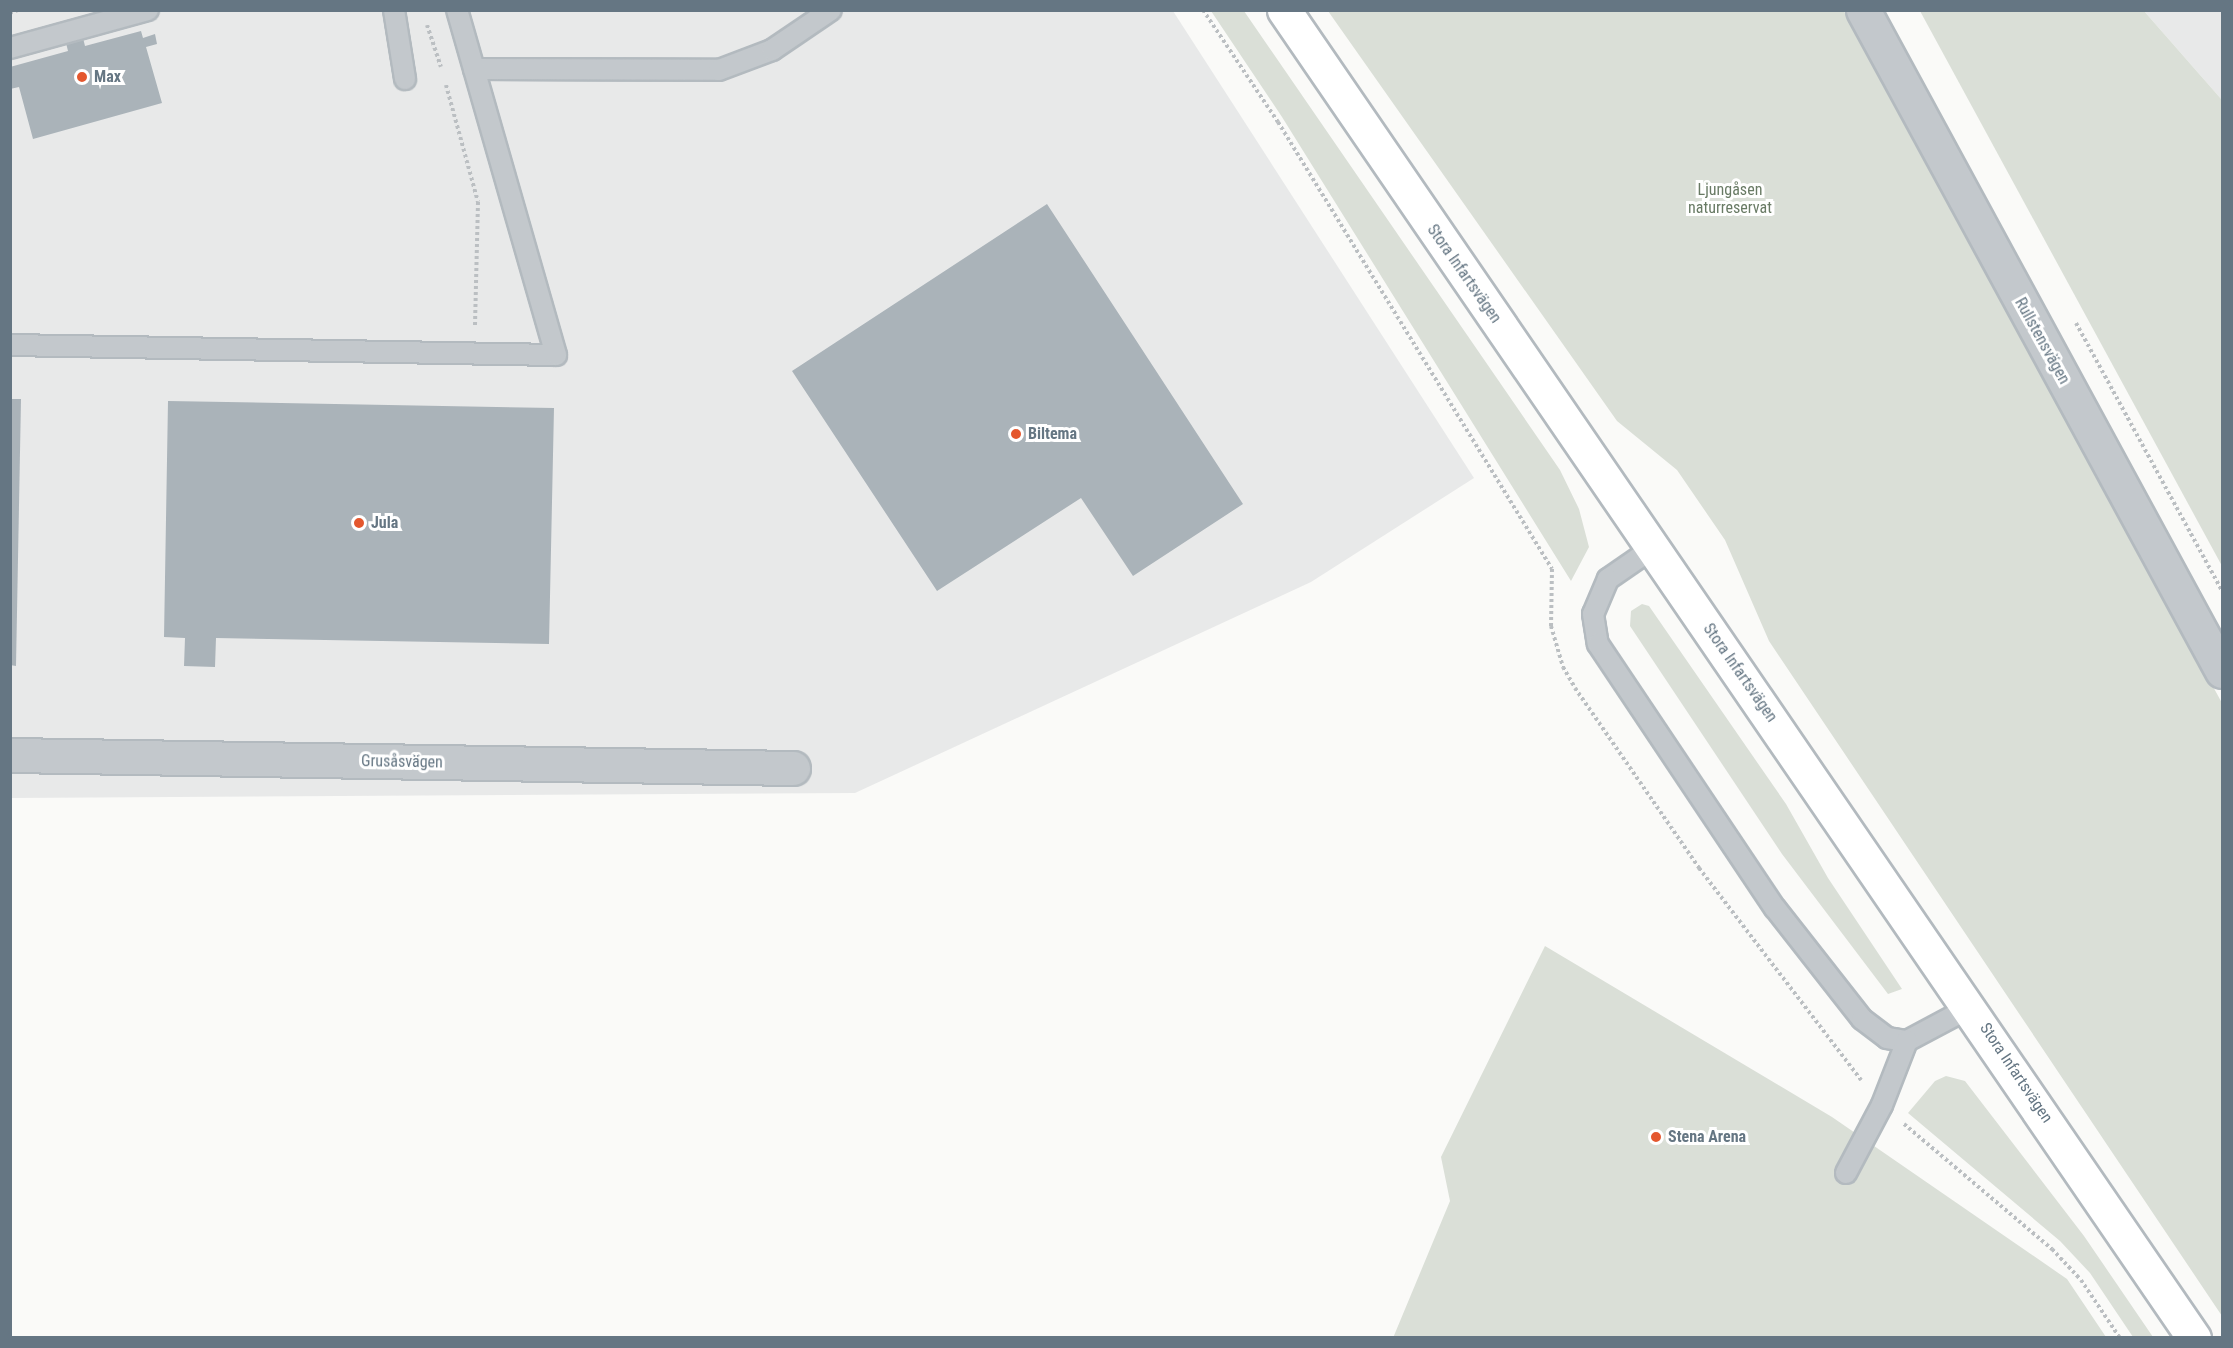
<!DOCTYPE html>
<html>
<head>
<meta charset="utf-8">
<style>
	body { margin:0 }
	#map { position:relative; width:2233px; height:1348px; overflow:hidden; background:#fafaf8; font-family:"Roboto Condensed",sans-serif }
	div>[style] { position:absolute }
	.built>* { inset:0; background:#e8e9e9 }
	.green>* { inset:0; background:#dadfd7 }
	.building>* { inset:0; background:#aab3b9 }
	.path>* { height:4px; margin-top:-2px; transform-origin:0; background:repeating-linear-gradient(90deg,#bbbfc2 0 3px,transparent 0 6px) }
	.roads { filter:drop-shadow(2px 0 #b3babf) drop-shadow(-2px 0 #b3babf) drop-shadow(0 2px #b3babf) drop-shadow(0 -2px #b3babf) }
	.lane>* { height:20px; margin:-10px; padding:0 10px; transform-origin:10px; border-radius:10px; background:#c3c8cc }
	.street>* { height:33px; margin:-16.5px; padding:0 16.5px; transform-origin:16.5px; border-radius:16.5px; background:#c3c8cc }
	.secondary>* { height:33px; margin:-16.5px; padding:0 16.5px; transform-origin:16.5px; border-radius:16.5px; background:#fff }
	.dots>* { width:16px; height:16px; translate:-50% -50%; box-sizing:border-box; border:3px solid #fff; border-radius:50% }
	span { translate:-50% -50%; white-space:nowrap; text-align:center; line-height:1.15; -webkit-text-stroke:6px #fff; paint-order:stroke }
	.poi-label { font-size:16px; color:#657683; font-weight:700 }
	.left { translate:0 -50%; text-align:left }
	.park-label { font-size:16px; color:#687a64 }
	.street-label { font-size:16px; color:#657683 }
	.frame { position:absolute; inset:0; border:12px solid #657683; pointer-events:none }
</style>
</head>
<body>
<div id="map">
	<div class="built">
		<div style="clip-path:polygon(10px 11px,1173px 11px,1474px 478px,1311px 582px,855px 793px,11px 798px)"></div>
		<div style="clip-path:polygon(2144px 11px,2222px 11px,2222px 100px)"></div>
	</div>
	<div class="green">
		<div style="clip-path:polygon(1211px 11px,1244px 11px,1560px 470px,1579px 509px,1589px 547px,1571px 581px,1282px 117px)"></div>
		<div style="clip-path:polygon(1328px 11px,1844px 11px,2222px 703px,2222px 1316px,1769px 641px,1725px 540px,1677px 470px,1617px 421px)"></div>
		<div style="clip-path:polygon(1920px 11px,2144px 11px,2222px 100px,2222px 566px)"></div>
		<div style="clip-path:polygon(1642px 604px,1649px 606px,1786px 804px,1828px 878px,1902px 989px,1888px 994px,1782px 854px,1630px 626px,1631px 611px)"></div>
		<div style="clip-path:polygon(1545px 946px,1832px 1117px,2067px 1279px,2106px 1337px,1393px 1338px,1450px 1201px,1441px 1157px)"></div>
		<div style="clip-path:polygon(1946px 1076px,1965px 1081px,2084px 1236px,2153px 1337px,2133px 1337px,2090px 1273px,2060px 1241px,1908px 1113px,1935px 1081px)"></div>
	</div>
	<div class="building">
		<div style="clip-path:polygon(141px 31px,143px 38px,155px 34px,157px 44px,146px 47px,162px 103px,33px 139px,19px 87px,10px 89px,10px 67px,68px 51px,66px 43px,83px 38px,85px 46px)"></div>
		<div style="clip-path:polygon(1047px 204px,1243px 504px,1133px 576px,1081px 498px,937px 591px,792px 371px)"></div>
		<div style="clip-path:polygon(10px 399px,21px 399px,16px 666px,10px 665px)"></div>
		<div style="clip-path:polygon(168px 401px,554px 408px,549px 644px,216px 638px,215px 667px,184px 666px,185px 638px,164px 637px)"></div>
	</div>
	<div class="path">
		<div style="left:1203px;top:10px;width:135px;rotate:56.2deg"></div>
		<div style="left:1278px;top:122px;width:524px;rotate:58.49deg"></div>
		<div style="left:1552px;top:569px;width:57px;rotate:91deg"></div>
		<div style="left:1551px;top:626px;width:43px;rotate:73.7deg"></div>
		<div style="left:1563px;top:667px;width:24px;rotate:60deg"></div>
		<div style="left:1575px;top:688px;width:219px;rotate:55.4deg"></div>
		<div style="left:1699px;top:868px;width:267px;rotate:52.6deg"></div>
		<div style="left:10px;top:13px;width:9px;rotate:-21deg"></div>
		<div style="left:427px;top:25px;width:44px;rotate:71.6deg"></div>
		<div style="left:446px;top:85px;width:121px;rotate:74.7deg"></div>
		<div style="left:478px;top:202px;width:124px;rotate:91.4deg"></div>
		<div style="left:2076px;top:323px;width:305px;rotate:61.4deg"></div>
		<div style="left:1904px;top:1124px;width:194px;rotate:40.2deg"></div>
		<div style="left:2052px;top:1249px;width:42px;rotate:46.9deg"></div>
		<div style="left:2081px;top:1280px;width:70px;rotate:56.1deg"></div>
	</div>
	<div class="roads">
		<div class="lane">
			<div style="left:394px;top:10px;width:70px;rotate:80.9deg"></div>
			<div style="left:10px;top:48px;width:143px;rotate:-15.4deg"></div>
			<div style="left:474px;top:69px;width:245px;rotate:0.2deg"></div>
			<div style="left:719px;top:70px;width:57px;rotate:-20.7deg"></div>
			<div style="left:772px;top:50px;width:71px;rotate:-34.1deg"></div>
			<div style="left:10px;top:345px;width:546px;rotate:1.05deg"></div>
			<div style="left:556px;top:355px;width:359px;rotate:-106deg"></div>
			<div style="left:1653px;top:548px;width:55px;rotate:145.4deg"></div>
			<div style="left:1608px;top:579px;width:38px;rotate:113deg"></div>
			<div style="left:1593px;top:614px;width:30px;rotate:81deg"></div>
			<div style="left:1598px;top:644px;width:318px;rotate:56.2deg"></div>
			<div style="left:1775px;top:908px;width:141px;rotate:51.9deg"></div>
			<div style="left:1862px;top:1019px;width:31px;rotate:37deg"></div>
			<div style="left:1887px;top:1038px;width:20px;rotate:9deg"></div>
			<div style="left:1907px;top:1041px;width:72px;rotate:-28deg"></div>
			<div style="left:1846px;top:1173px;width:77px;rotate:-62.1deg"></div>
			<div style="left:1882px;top:1105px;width:69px;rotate:-68.7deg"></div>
		</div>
		<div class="street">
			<div style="left:1863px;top:10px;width:752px;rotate:61.49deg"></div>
			<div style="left:10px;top:755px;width:783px;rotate:0.95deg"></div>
		</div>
		<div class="secondary">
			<div style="left:1284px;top:10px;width:1610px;rotate:55.58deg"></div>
		</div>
	</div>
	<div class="dots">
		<div style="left:82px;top:77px;background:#e4572e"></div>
		<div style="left:1016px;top:434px;background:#e4572e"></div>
		<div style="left:359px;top:523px;background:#e4572e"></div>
		<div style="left:1656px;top:1137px;background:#e4572e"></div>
	</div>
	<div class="poi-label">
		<span class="left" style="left:94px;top:77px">Max</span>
		<span class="left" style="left:1028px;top:434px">Biltema</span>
		<span class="left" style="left:371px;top:523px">Jula</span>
		<span class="left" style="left:1668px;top:1137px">Stena Arena</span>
	</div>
	<div class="park-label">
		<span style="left:1730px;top:199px">Ljungåsen<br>naturreservat</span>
	</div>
	<div class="street-label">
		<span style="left:1464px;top:274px;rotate:55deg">Stora Infartsvägen</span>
		<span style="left:2042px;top:341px;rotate:61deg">Rullstensvägen</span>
		<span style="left:1740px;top:673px;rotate:55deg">Stora Infartsvägen</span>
		<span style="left:402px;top:762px;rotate:1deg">Grusåsvägen</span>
		<span style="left:2016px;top:1073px;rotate:56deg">Stora Infartsvägen</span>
	</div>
	<div class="frame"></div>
</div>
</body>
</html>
